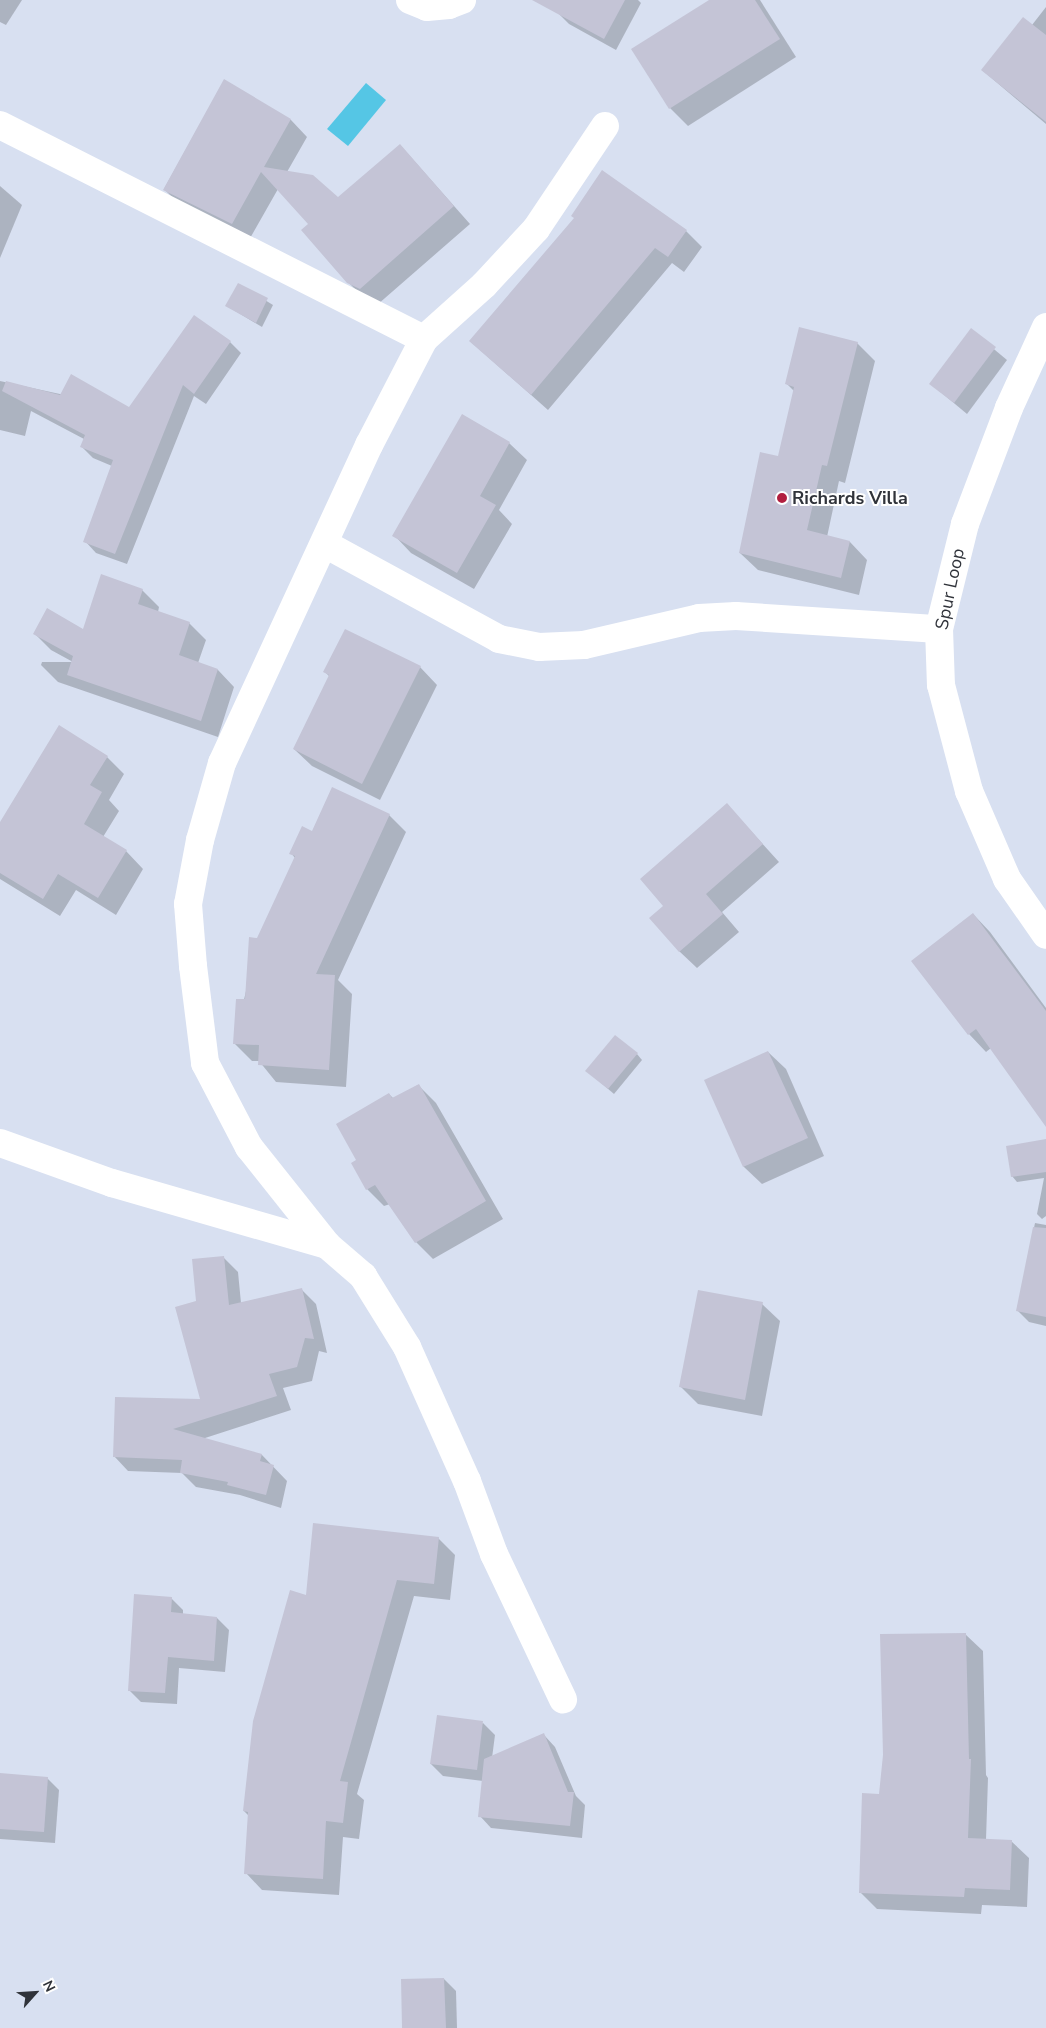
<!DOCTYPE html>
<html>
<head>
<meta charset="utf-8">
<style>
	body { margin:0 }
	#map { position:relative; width:1046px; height:2028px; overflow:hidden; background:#d8e0f1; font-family:"Nunito Sans",sans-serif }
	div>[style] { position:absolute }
	.water>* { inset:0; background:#55c6e5 }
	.shadow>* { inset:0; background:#0003 }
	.building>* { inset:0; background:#c4c4d6 }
	.minor>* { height:28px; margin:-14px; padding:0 14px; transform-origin:14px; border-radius:14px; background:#fff }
	.tertiary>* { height:28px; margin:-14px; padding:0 14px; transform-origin:14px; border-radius:14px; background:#fff }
	.dots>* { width:14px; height:14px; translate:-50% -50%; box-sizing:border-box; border:2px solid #fff; border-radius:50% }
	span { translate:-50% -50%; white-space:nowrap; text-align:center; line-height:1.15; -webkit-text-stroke:4px #fff; paint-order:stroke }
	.poi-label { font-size:18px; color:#30333a; font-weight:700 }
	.left { translate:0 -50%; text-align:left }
	.street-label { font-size:18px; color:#30333a }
	.north { position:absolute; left:10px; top:1968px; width:50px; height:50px; -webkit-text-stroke:4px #fff; paint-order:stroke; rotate:64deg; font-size:14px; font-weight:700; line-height:20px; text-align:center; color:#30333a }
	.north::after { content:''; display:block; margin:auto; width:18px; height:22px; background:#30333a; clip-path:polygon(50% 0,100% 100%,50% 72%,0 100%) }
</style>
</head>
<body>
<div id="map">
	<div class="water">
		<div style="clip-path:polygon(366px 83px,386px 100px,348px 146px,327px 129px)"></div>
	</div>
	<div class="shadow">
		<div style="clip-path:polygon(0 0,22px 0,6px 25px,0 22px)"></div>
		<div style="clip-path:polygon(563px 0,638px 0,641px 3px,616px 50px,569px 24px,557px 12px)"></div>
		<div style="clip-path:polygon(711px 0,760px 0,796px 57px,688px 126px,670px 108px,633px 50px)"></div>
		<div style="clip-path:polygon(1046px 7px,1046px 124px,982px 70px,1032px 25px)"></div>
		<div style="clip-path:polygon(224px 81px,291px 120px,307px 137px,287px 172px,338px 199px,400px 145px,470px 224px,377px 305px,365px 299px,348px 282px,310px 224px,278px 189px,249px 240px,181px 206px,164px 189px)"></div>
		<div style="clip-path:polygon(0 186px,22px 205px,0 258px)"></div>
		<div style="clip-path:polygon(686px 231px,702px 247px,684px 272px,672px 263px,548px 410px,470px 341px)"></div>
		<div style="clip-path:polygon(239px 284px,273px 305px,262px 327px,227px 306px)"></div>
		<div style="clip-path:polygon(971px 330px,1007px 360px,967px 414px,931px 384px)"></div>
		<div style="clip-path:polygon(230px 342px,241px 353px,206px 404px,194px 396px,127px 564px,96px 553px,85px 541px,112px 466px,93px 458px,82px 447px,84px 439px,31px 411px,25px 436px,0 430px,0 381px,129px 409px)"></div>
		<div style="clip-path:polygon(857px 343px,875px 361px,845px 483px,839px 481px,827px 537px,850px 542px,867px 560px,859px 595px,758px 570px,740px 553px,779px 457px,795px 392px,787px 384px)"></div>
		<div style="clip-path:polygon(509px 443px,527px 460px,499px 510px,512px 524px,474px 589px,411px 553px,394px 535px)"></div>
		<div style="clip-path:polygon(142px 590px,159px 607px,158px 612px,189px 623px,206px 640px,198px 663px,218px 670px,234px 687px,218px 737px,58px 682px,41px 665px,42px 662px,73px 662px,51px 650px,34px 633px,83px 630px)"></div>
		<div style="clip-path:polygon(420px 667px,437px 685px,380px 800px,312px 766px,294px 749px,330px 677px,325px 672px)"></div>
		<div style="clip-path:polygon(107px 757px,124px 774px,109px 800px,119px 811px,103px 837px,126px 851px,143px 869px,116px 915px,76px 890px,60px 916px,0 879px,0 825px)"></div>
		<div style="clip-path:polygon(727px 805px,779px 862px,722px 912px,739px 932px,697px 968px,679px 951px,665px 906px)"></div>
		<div style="clip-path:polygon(389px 815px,406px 832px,338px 980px,352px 994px,346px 1087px,276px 1082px,259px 1061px,252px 1061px,234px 1043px,258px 939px,295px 858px,291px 853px,313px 833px)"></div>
		<div style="clip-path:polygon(973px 914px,990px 932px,1046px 1008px,1046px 1122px,991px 1048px,986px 1052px,969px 1034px)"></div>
		<div style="clip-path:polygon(768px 1052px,786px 1069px,824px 1156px,762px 1184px,744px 1167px,706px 1081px)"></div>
		<div style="clip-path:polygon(637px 1054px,642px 1060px,614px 1094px,593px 1076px)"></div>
		<div style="clip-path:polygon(418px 1085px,436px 1103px,503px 1219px,433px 1259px,416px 1242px,390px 1204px,384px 1206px,367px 1189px,358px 1161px,389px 1094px,394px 1099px)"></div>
		<div style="clip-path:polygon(1046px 1140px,1046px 1216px,1042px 1219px,1037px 1214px,1044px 1178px,1017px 1182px,1012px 1176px)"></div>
		<div style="clip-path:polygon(1035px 1223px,1046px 1225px,1046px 1326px,1029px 1322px,1017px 1310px)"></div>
		<div style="clip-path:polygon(223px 1257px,238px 1272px,241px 1303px,301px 1289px,316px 1304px,327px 1353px,319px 1351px,312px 1381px,283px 1388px,291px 1410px,202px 1439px,262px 1455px,287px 1481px,281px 1508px,240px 1495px,196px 1487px,182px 1473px,128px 1471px,114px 1456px,202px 1401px,198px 1302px)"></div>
		<div style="clip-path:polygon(762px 1304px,780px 1321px,762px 1416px,698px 1404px,681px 1387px)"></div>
		<div style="clip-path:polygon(438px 1538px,455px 1555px,450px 1600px,414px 1596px,357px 1794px,364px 1800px,359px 1839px,343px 1837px,339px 1895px,262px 1890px,246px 1873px,249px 1816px,244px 1811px,307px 1597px)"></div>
		<div style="clip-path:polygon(171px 1598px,183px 1610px,183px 1615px,217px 1618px,229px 1630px,225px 1672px,179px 1668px,177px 1704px,141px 1702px,129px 1690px)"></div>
		<div style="clip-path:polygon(965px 1634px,983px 1651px,986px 1775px,988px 1778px,986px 1840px,1011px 1841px,1029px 1858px,1027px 1907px,982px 1905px,981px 1914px,877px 1909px,860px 1892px,880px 1796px)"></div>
		<div style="clip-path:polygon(483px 1723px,495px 1735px,492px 1758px,544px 1735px,555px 1747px,576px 1796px,585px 1805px,582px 1838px,491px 1828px,480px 1816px,483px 1781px,443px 1776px,431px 1764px)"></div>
		<div style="clip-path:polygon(0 1774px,47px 1778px,59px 1790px,55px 1843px,0 1839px)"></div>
		<div style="clip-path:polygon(444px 1979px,456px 1991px,457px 2028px,403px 2028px)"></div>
	</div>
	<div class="building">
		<div style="clip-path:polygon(532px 0,625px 0,604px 39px)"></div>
		<div style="clip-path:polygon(709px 0,755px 0,780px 39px,669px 109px,631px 49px)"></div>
		<div style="clip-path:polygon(1023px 17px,1046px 35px,1046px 122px,981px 70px)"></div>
		<div style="clip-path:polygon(224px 79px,291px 119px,264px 167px,313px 175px,338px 197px,400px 144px,454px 206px,360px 289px,347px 283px,301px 230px,308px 224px,261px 172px,232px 224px,163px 190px)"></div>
		<div style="clip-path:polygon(602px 170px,687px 230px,668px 257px,655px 248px,531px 395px,469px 341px,574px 218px,571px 216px)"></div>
		<div style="clip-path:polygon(238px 283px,268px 298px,256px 323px,225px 306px)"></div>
		<div style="clip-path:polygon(194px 315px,231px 341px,194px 394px,183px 385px,115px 554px,83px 542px,113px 460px,80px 447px,85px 435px,2px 391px,6px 381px,60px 395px,71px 374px,129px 407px)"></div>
		<div style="clip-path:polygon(799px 327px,858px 342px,827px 466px,822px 465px,807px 530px,850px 541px,841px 578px,739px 553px,760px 452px,778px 456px,794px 387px,785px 384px)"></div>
		<div style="clip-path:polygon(971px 328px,996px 347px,954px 403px,929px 384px)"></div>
		<div style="clip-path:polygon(462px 414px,510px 442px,480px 496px,496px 505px,457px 573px,392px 536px)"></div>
		<div style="clip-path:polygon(101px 574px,143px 589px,138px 604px,190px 622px,179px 655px,218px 669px,201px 721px,67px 675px,73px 656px,33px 634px,47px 608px,83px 629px)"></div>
		<div style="clip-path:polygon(345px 629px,421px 666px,362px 784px,293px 749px,329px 675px,323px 672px)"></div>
		<div style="clip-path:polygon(59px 725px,108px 756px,90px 785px,102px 792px,84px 824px,127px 850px,98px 898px,58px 874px,43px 899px,0 873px,0 822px)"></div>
		<div style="clip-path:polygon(332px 787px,390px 814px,316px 974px,335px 975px,329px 1070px,258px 1065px,259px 1045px,233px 1044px,236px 999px,245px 999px,249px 937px,257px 938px,295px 856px,289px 854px,302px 826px,312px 831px)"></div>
		<div style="clip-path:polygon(727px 803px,763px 844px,706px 894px,723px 914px,679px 952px,649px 918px,663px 906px,640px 879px)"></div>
		<div style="clip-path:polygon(973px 913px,1046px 1011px,1046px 1127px,976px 1029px,968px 1035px,911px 961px)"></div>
		<div style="clip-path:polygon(615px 1035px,638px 1053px,608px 1089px,585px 1071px)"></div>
		<div style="clip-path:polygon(768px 1051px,808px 1138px,743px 1167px,704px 1080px)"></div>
		<div style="clip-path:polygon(419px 1084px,486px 1201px,415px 1243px,375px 1185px,366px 1190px,351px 1163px,356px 1160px,336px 1124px,389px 1093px,392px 1098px)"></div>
		<div style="clip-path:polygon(1046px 1139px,1046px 1172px,1011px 1177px,1006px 1146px)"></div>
		<div style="clip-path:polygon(1033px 1227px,1046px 1228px,1046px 1317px,1016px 1311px)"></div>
		<div style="clip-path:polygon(224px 1256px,229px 1305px,302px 1288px,314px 1339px,305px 1338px,297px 1367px,269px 1374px,277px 1396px,173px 1429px,262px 1454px,260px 1461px,274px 1465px,266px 1495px,227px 1485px,228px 1482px,180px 1473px,182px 1460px,113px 1457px,115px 1397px,200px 1399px,175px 1307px,196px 1301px,192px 1259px)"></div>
		<div style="clip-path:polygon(698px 1290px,763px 1302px,745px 1400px,679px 1387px)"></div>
		<div style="clip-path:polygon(313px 1523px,439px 1537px,434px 1584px,397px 1580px,340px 1781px,348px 1782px,343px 1823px,326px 1821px,323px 1879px,244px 1874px,248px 1812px,243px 1811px,253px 1721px,290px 1590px,306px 1595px)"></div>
		<div style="clip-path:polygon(134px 1594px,172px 1597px,171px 1612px,217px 1617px,214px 1661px,168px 1657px,165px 1693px,128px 1691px)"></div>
		<div style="clip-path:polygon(966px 1633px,969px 1759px,971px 1759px,968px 1838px,1012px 1840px,1010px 1890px,965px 1888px,964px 1897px,859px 1893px,862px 1793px,879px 1794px,883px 1755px,880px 1634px)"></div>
		<div style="clip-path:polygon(437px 1715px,483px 1721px,477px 1770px,430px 1764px)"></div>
		<div style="clip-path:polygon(544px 1733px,568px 1792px,574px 1792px,570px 1826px,478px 1817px,484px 1759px)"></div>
		<div style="clip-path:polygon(0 1773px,48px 1777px,44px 1832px,0 1829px)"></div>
		<div style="clip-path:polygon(444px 1978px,446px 2028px,402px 2028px,401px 1979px)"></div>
	</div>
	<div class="minor">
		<div style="left:410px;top:0;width:18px;rotate:22deg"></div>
		<div style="left:427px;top:7px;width:22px;rotate:-5deg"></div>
		<div style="left:449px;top:5px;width:14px;rotate:-21deg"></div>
		<div style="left:0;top:125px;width:475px;rotate:26.8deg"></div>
		<div style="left:424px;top:339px;width:119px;rotate:117.4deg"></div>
		<div style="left:369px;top:445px;width:350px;rotate:114.8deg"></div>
		<div style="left:222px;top:763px;width:80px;rotate:105.9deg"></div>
		<div style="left:200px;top:840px;width:65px;rotate:100.6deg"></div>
		<div style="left:188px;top:904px;width:62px;rotate:85.4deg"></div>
		<div style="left:193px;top:966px;width:98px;rotate:82.9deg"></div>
		<div style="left:205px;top:1063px;width:95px;rotate:62.4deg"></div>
		<div style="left:249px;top:1147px;width:125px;rotate:51.5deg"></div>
		<div style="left:327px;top:1245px;width:48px;rotate:40.7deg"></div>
		<div style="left:363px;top:1276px;width:84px;rotate:58.2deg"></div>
		<div style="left:407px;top:1347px;width:147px;rotate:65.9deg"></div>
		<div style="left:467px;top:1481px;width:78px;rotate:69.7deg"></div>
		<div style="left:494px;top:1554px;width:161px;rotate:64.6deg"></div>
		<div style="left:424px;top:339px;width:81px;rotate:-42deg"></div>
		<div style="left:484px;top:285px;width:76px;rotate:-47.1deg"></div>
		<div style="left:536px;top:229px;width:124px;rotate:-56.2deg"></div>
		<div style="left:325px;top:544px;width:198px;rotate:28.6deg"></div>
		<div style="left:499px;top:639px;width:41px;rotate:11.3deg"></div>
		<div style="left:539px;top:647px;width:45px;rotate:-2.5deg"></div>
		<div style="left:584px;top:645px;width:118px;rotate:-13.2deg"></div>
		<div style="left:699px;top:618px;width:37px;rotate:-3deg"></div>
		<div style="left:736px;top:616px;width:203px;rotate:3.7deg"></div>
		<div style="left:0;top:1143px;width:119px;rotate:19.7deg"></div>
		<div style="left:112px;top:1183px;width:224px;rotate:16.1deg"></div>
	</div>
	<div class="tertiary">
		<div style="left:1046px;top:327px;width:89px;rotate:114.6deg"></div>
		<div style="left:1009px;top:408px;width:124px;rotate:110.8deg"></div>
		<div style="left:965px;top:524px;width:108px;rotate:103.9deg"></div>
		<div style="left:939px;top:629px;width:56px;rotate:88deg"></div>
		<div style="left:941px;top:685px;width:110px;rotate:75.2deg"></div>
		<div style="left:969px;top:791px;width:96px;rotate:66.6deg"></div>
		<div style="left:1007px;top:879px;width:68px;rotate:55.1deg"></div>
	</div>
	<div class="dots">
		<div style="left:782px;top:498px;background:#b11e3f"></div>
	</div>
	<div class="poi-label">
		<span class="left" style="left:792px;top:498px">Richards Villa</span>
	</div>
	<div class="street-label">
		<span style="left:950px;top:589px;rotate:-78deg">Spur Loop</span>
	</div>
	<div class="north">N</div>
</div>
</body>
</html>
